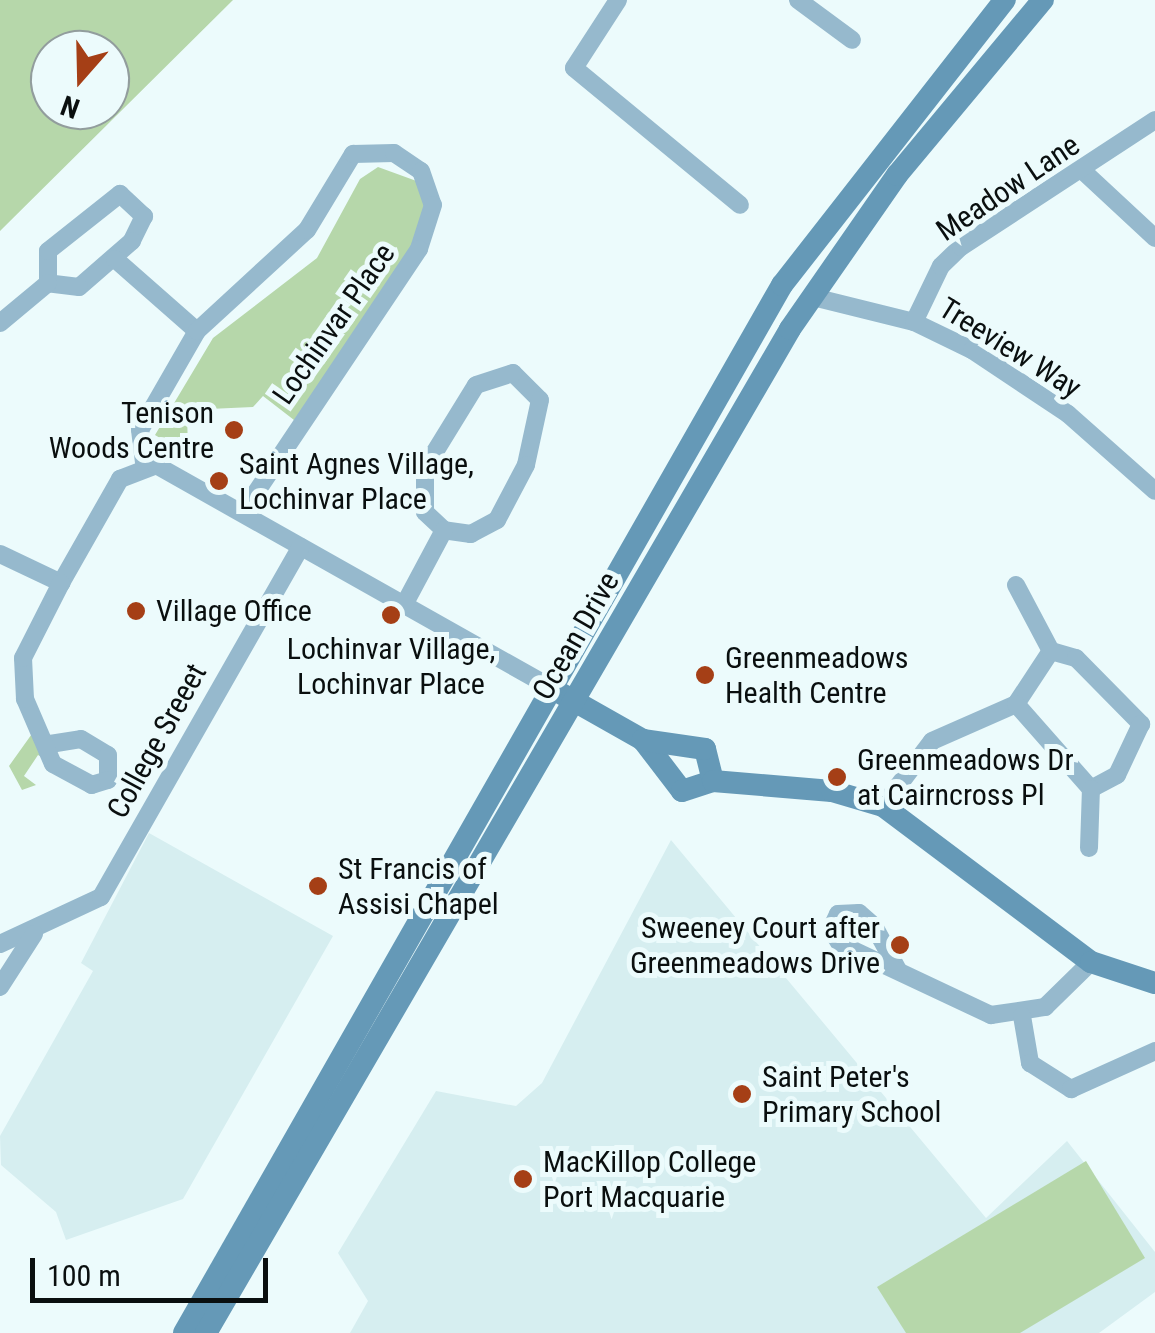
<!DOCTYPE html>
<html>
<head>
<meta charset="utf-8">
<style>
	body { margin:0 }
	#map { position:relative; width:1155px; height:1333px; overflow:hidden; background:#ecfbfc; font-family:"Roboto Condensed",sans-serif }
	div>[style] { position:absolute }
	.built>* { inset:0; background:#d6eef0 }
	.green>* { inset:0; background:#b6d7aa }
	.street>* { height:18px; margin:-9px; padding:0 9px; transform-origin:9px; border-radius:9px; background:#96b9cd }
	.secondary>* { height:22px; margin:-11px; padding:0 11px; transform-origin:11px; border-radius:11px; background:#6599b7 }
	.dots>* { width:28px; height:28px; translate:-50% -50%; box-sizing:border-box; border:5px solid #ecfbfc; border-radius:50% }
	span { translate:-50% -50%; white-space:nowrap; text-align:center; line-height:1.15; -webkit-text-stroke:10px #ecfbfc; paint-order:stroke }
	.street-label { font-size:30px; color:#0a0f0f }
	.poi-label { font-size:30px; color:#0a0f0f }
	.right { translate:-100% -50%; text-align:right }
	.left { translate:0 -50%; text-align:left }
	.north { position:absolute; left:30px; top:30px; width:100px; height:100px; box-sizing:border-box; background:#ecfbfc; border:2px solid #929d9d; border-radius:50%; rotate:200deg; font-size:28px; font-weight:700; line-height:40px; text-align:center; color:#0a0f0f }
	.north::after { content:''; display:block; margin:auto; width:35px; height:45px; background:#a53f16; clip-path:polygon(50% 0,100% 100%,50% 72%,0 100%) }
	.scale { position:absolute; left:30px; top:1258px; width:238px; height:45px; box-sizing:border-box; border:5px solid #0a0f0f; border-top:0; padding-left:12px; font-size:30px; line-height:35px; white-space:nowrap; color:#0a0f0f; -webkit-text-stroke:8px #ecfbfc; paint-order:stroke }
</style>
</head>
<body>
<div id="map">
	<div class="built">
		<div style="clip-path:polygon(149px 833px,333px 936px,183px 1199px,66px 1240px,56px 1212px,1px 1165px,0 1136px,93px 971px,81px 963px)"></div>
		<div style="clip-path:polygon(671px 840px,986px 1218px,1067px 1141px,1155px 1252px,1155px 1292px,1099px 1333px,350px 1333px,368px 1301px,338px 1253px,436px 1091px,516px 1106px,542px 1083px)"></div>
	</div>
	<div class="green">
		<div style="clip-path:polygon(evenodd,0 0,233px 0,0 231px,0 0,50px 50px,110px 50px,110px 110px,50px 110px,50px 50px)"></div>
		<div style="clip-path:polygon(378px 167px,422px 183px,426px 230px,333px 374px,294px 420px,263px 396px,253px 407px,187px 410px,188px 455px,155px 435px,213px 338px,317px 258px,360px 179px)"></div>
		<div style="clip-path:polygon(34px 731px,50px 762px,38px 755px,24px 776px,36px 785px,22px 790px,9px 766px)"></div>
		<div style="clip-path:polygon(1086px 1161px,1145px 1258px,1020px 1333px,906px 1333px,877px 1287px)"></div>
	</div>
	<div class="street">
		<div style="left:618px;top:0;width:81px;rotate:122.9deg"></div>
		<div style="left:574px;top:68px;width:215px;rotate:39.5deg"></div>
		<div style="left:798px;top:0;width:67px;rotate:36.5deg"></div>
		<div style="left:1084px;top:172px;width:97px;rotate:42.9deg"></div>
		<div style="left:120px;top:194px;width:33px;rotate:43deg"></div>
		<div style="left:144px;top:216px;width:28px;rotate:116deg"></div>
		<div style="left:132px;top:241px;width:70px;rotate:139deg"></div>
		<div style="left:79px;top:287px;width:31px;rotate:-173deg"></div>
		<div style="left:48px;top:283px;width:32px;rotate:-90deg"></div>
		<div style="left:48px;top:251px;width:92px;rotate:-38.4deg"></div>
		<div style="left:115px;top:259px;width:109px;rotate:41.3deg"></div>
		<div style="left:197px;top:331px;width:114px;rotate:119.9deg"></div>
		<div style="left:140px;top:430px;width:33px;rotate:83deg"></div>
		<div style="left:813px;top:297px;width:104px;rotate:13.9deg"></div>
		<div style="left:914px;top:322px;width:64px;rotate:25.8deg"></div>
		<div style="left:972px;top:350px;width:115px;rotate:33.7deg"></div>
		<div style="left:1068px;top:414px;width:116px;rotate:41.5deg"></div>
		<div style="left:914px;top:322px;width:62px;rotate:-64.3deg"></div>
		<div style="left:941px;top:266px;width:28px;rotate:-44deg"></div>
		<div style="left:961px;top:247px;width:232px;rotate:-33.2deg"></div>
		<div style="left:0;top:323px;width:62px;rotate:-39.8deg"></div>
		<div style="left:197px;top:331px;width:149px;rotate:-42.6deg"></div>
		<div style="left:307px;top:230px;width:89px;rotate:-58.8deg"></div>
		<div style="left:353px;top:154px;width:41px;rotate:-1.4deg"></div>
		<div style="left:394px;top:153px;width:32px;rotate:34deg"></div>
		<div style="left:421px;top:171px;width:36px;rotate:71deg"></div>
		<div style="left:433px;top:205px;width:46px;rotate:107.7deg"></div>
		<div style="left:419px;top:249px;width:316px;rotate:123.8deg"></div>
		<div style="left:513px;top:373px;width:38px;rotate:45deg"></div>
		<div style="left:540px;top:400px;width:66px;rotate:102.2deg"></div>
		<div style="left:526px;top:465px;width:62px;rotate:117.8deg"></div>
		<div style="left:497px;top:520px;width:30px;rotate:152deg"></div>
		<div style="left:471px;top:534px;width:27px;rotate:-172deg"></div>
		<div style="left:444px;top:530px;width:26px;rotate:-137deg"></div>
		<div style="left:425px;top:512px;width:44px;rotate:-90deg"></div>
		<div style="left:425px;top:468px;width:97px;rotate:-58.4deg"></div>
		<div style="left:476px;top:385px;width:39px;rotate:-18deg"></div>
		<div style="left:0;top:554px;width:68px;rotate:25.4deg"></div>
		<div style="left:61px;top:583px;width:120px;rotate:-60.4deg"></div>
		<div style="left:120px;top:479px;width:39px;rotate:-21deg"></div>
		<div style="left:156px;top:465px;width:451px;rotate:29.4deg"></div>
		<div style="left:1016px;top:585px;width:75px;rotate:62.1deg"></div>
		<div style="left:404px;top:605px;width:85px;rotate:-61.9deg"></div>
		<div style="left:50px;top:744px;width:31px;rotate:-9deg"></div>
		<div style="left:81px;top:739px;width:31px;rotate:31deg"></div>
		<div style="left:108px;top:755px;width:25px;rotate:90deg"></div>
		<div style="left:108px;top:780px;width:17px;rotate:163deg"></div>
		<div style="left:92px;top:785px;width:44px;rotate:-151.7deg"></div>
		<div style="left:53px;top:764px;width:71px;rotate:-113.3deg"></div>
		<div style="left:25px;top:699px;width:41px;rotate:-92.8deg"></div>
		<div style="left:23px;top:658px;width:84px;rotate:-63.1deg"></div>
		<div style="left:883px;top:806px;width:81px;rotate:-53deg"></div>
		<div style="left:932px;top:741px;width:92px;rotate:-23.8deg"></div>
		<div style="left:1016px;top:704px;width:64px;rotate:-56.6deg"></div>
		<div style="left:1051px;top:651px;width:26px;rotate:16deg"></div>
		<div style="left:1076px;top:658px;width:93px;rotate:45.4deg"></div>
		<div style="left:1141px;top:724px;width:56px;rotate:115.2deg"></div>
		<div style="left:1117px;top:775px;width:30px;rotate:152deg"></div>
		<div style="left:1091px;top:789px;width:113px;rotate:-131.4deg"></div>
		<div style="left:1089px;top:848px;width:59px;rotate:-88.1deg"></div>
		<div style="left:0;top:944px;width:111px;rotate:-25deg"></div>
		<div style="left:101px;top:897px;width:403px;rotate:-60.3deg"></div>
		<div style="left:898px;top:970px;width:50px;rotate:-118.6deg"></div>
		<div style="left:874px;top:926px;width:20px;rotate:-139deg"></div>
		<div style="left:859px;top:913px;width:21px;rotate:177deg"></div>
		<div style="left:838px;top:914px;width:17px;rotate:115deg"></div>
		<div style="left:831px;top:929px;width:17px;rotate:59deg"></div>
		<div style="left:840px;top:944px;width:167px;rotate:25.2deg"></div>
		<div style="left:991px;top:1015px;width:55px;rotate:-8.4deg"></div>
		<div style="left:1045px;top:1007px;width:64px;rotate:-44.4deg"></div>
		<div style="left:0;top:987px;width:63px;rotate:-57.3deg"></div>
		<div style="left:1022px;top:1016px;width:48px;rotate:80.3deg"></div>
		<div style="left:1030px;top:1063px;width:49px;rotate:32.4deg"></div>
		<div style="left:1071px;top:1089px;width:92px;rotate:-24.3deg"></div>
	</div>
	<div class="secondary">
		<div style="left:560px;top:693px;width:95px;rotate:29.5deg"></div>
		<div style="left:643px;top:740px;width:64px;rotate:52.6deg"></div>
		<div style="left:682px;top:791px;width:33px;rotate:-18deg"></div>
		<div style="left:713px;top:781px;width:33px;rotate:-104deg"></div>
		<div style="left:705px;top:749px;width:63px;rotate:-171.7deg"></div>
		<div style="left:713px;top:781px;width:119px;rotate:4.8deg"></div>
		<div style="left:832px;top:791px;width:53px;rotate:16.4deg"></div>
		<div style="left:883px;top:806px;width:260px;rotate:36.9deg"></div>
		<div style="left:1091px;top:962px;width:67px;rotate:18.2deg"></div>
		<div style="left:184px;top:1333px;width:1207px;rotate:-60.29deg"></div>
		<div style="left:782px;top:285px;width:362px;rotate:-52deg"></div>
		<div style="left:206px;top:1333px;width:1161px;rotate:-59.81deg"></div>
		<div style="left:790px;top:329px;width:188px;rotate:-55.2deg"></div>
		<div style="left:897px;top:175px;width:228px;rotate:-50.2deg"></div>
	</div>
	<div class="dots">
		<div style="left:234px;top:430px;background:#a53f16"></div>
		<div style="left:219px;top:481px;background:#a53f16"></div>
		<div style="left:136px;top:611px;background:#a53f16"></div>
		<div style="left:391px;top:615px;background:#a53f16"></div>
		<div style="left:705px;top:675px;background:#a53f16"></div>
		<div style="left:837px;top:777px;background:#a53f16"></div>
		<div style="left:318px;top:886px;background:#a53f16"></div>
		<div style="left:900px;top:945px;background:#a53f16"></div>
		<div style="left:742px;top:1094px;background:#a53f16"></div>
		<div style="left:523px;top:1179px;background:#a53f16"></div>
	</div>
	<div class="street-label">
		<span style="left:1008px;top:188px;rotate:-34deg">Meadow Lane</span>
		<span style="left:334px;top:324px;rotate:-55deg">Lochinvar Place</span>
		<span style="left:1010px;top:348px;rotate:32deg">Treeview Way</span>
		<span style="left:576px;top:636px;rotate:-60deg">Ocean Drive</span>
		<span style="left:157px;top:741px;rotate:-61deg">College Sreeet</span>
	</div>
	<div class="poi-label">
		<span class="right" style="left:214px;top:430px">Tenison<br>Woods Centre</span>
		<span class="left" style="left:239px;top:481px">Saint Agnes Village,<br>Lochinvar Place</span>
		<span class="left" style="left:156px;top:611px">Village Office</span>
		<span style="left:391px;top:666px">Lochinvar Village,<br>Lochinvar Place</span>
		<span class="left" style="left:725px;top:675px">Greenmeadows<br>Health Centre</span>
		<span class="left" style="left:857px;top:777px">Greenmeadows Dr<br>at Cairncross Pl</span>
		<span class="left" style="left:338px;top:886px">St Francis of<br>Assisi Chapel</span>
		<span class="right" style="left:880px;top:945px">Sweeney Court after<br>Greenmeadows Drive</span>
		<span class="left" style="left:762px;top:1094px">Saint Peter's<br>Primary School</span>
		<span class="left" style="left:543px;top:1179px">MacKillop College<br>Port Macquarie</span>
	</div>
	<div class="north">N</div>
	<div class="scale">100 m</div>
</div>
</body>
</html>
